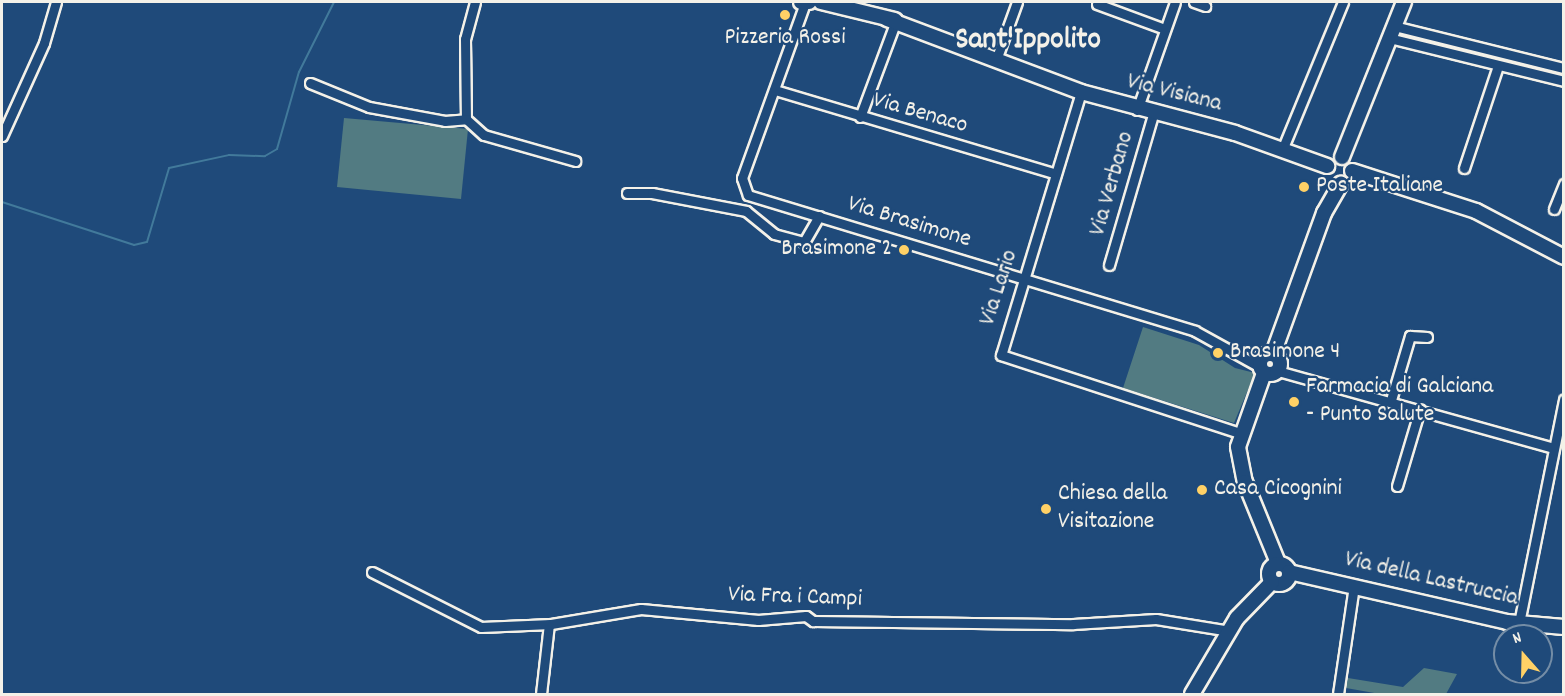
<!DOCTYPE html>
<html>
<head>
<meta charset="utf-8">
<style>
	body { margin:0 }
	#map { position:relative; width:1565px; height:696px; overflow:hidden; background:#1f4a7a; font-family:Dekko,sans-serif }
	div>[style] { position:absolute }
	.green>* { inset:0; background:#527b82 }
	.stream>* { height:2px; margin:-1px; padding:0 1px; transform-origin:1px; border-radius:1px; background:#427a9b }
	.roads { filter:drop-shadow(2px 0 #f4f1e8) drop-shadow(-2px 0 #f4f1e8) drop-shadow(0 2px #f4f1e8) drop-shadow(0 -2px #f4f1e8) }
	.street>* { height:9px; margin:-4.5px; padding:0 4.5px; transform-origin:4.5px; border-radius:4.5px; background:#1f4a7a }
	.secondary>* { height:14px; margin:-7px; padding:0 7px; transform-origin:7px; border-radius:7px; background:#1f4a7a }
	.secondary>.ring { margin:-7px; padding:0; box-sizing:content-box; background:none; border:14px solid #1f4a7a; border-radius:50% }
	.dots>* { width:16px; height:16px; translate:-50% -50%; box-sizing:border-box; border:3px solid #1f4a7a; border-radius:50% }
	span { translate:-50% -50%; white-space:nowrap; text-align:center; line-height:1.15; -webkit-text-stroke:4.5px #1f4a7a; paint-order:stroke }
	.poi-label { font-size:24px; color:#f4f1e8 }
	.left { translate:0 -50%; text-align:left }
	.right { translate:-100% -50%; text-align:right }
	.street-label { font-size:24px; color:#f4f1e8 }
	.district-label { font-size:30px; color:#f4f1e8; font-weight:700 }
	.frame { position:absolute; inset:0; border:3px solid #f4f1e8; pointer-events:none }
	.north { position:absolute; left:1493px; top:624px; width:60px; height:60px; box-sizing:border-box; background:#1f4a7a; border:2px solid #748da6; border-radius:50%; rotate:340deg; font-size:16px; font-weight:700; line-height:24px; text-align:center; color:#f4f1e8 }
	.north::after { content:''; display:block; margin:auto; width:21px; height:27px; background:#ffd166; clip-path:polygon(50% 0,100% 100%,50% 72%,0 100%) }
</style>
</head>
<body>
<div id="map">
	<div class="green">
		<div style="clip-path:polygon(344px 118px,468px 129px,461px 199px,337px 187px)"></div>
		<div style="clip-path:polygon(1143px 327px,1199px 345px,1235px 368px,1255px 373px,1234px 423px,1123px 388px)"></div>
		<div style="clip-path:polygon(1424px 668px,1457px 674px,1446px 694px,1380px 694px,1346px 688px,1348px 678px,1403px 687px)"></div>
	</div>
	<div class="stream">
		<div style="left:2px;top:202px;width:139px;rotate:18deg"></div>
		<div style="left:134px;top:245px;width:13px;rotate:-13deg"></div>
		<div style="left:147px;top:242px;width:77px;rotate:-73.4deg"></div>
		<div style="left:169px;top:168px;width:61px;rotate:-12.2deg"></div>
		<div style="left:229px;top:155px;width:36px;rotate:2deg"></div>
		<div style="left:265px;top:156px;width:14px;rotate:-30deg"></div>
		<div style="left:277px;top:149px;width:80px;rotate:-74.1deg"></div>
		<div style="left:299px;top:72px;width:78px;rotate:-63.4deg"></div>
	</div>
	<div class="roads">
		<div class="street">
			<div style="left:475px;top:2px;width:38px;rotate:105deg"></div>
			<div style="left:465px;top:39px;width:80px;rotate:89.3deg"></div>
			<div style="left:466px;top:119px;width:24px;rotate:42deg"></div>
			<div style="left:484px;top:135px;width:95px;rotate:15.9deg"></div>
			<div style="left:1194px;top:2px;width:12px;rotate:20deg"></div>
			<div style="left:805px;top:3px;width:186px;rotate:109.8deg"></div>
			<div style="left:742px;top:178px;width:18px;rotate:71deg"></div>
			<div style="left:748px;top:195px;width:467px;rotate:16.9deg"></div>
			<div style="left:1195px;top:331px;width:74px;rotate:29deg"></div>
			<div style="left:1097px;top:4px;width:72px;rotate:20.2deg"></div>
			<div style="left:1394px;top:26px;width:175px;rotate:13.9deg"></div>
			<div style="left:1389px;top:38px;width:180px;rotate:13.8deg"></div>
			<div style="left:996px;top:60px;width:62px;rotate:-70.1deg"></div>
			<div style="left:310px;top:83px;width:64px;rotate:22.1deg"></div>
			<div style="left:369px;top:107px;width:77px;rotate:10.4deg"></div>
			<div style="left:445px;top:121px;width:21px;rotate:-5deg"></div>
			<div style="left:775px;top:90px;width:293px;rotate:16.6deg"></div>
			<div style="left:1081px;top:92px;width:275px;rotate:106.9deg"></div>
			<div style="left:1001px;top:355px;width:255px;rotate:18.1deg"></div>
			<div style="left:1137px;top:110px;width:114px;rotate:-70.6deg"></div>
			<div style="left:860px;top:117px;width:97px;rotate:-69.5deg"></div>
			<div style="left:2px;top:136px;width:102px;rotate:-65.7deg"></div>
			<div style="left:44px;top:43px;width:43px;rotate:-73.7deg"></div>
			<div style="left:1282px;top:150px;width:160px;rotate:-67.6deg"></div>
			<div style="left:1464px;top:168px;width:108px;rotate:-71.6deg"></div>
			<div style="left:627px;top:193px;width:25px"></div>
			<div style="left:652px;top:193px;width:96px;rotate:10.8deg"></div>
			<div style="left:746px;top:211px;width:36px;rotate:39deg"></div>
			<div style="left:774px;top:234px;width:31px;rotate:15deg"></div>
			<div style="left:804px;top:242px;width:30px;rotate:-60deg"></div>
			<div style="left:1554px;top:209px;width:27px;rotate:-68deg"></div>
			<div style="left:1109px;top:265px;width:156px;rotate:-73.7deg"></div>
			<div style="left:1278px;top:371px;width:283px;rotate:15.6deg"></div>
			<div style="left:1391px;top:400px;width:67px;rotate:-73.5deg"></div>
			<div style="left:1410px;top:336px;width:17px;rotate:3deg"></div>
			<div style="left:1397px;top:486px;width:80px;rotate:-73.4deg"></div>
			<div style="left:372px;top:572px;width:122px;rotate:26.8deg"></div>
			<div style="left:481px;top:627px;width:70px;rotate:-2.5deg"></div>
			<div style="left:551px;top:624px;width:91px;rotate:-9.5deg"></div>
			<div style="left:641px;top:609px;width:118px;rotate:5.4deg"></div>
			<div style="left:758px;top:620px;width:48px;rotate:-4.8deg"></div>
			<div style="left:806px;top:616px;width:9px;rotate:36deg"></div>
			<div style="left:813px;top:621px;width:260px;rotate:0.7deg"></div>
			<div style="left:1073px;top:624px;width:83px;rotate:-3.4deg"></div>
			<div style="left:1156px;top:619px;width:75px;rotate:9.2deg"></div>
			<div style="left:1519px;top:623px;width:228px;rotate:-78.6deg"></div>
			<div style="left:541px;top:694px;width:70px;rotate:-83.5deg"></div>
			<div style="left:1338px;top:694px;width:109px;rotate:-81.6deg"></div>
		</div>
		<div class="secondary">
			<div style="left:801px;top:2px;width:8px"></div>
			<div style="left:821px;top:2px;width:76px;rotate:13.7deg"></div>
			<div style="left:887px;top:19px;width:207px;rotate:20.6deg"></div>
			<div style="left:1081px;top:92px;width:159px;rotate:14.9deg"></div>
			<div style="left:1235px;top:133px;width:98px;rotate:19.7deg"></div>
			<div style="left:1342px;top:157px;width:167px;rotate:-68.2deg"></div>
			<div style="left:1352px;top:171px;width:130px;rotate:17.9deg"></div>
			<div style="left:1476px;top:211px;width:99px;rotate:27.6deg"></div>
			<div class="ring" style="left:1260px;top:354px;width:6px;height:6px"></div>
			<div style="left:1273px;top:354px;width:150px;rotate:-70.1deg"></div>
			<div style="left:1324px;top:213px;width:34px;rotate:-60deg"></div>
			<div style="left:1264px;top:373px;width:78px;rotate:109.4deg"></div>
			<div style="left:1238px;top:447px;width:36px;rotate:79deg"></div>
			<div style="left:1245px;top:482px;width:87px;rotate:67.8deg"></div>
			<div class="ring" style="left:1269px;top:564px;width:6px;height:6px"></div>
			<div style="left:1289px;top:572px;width:224px;rotate:12.9deg"></div>
			<div style="left:1507px;top:622px;width:57px;rotate:5deg"></div>
			<div style="left:1192px;top:694px;width:88px;rotate:-59.4deg"></div>
			<div style="left:1237px;top:618px;width:50px;rotate:-45.8deg"></div>
		</div>
	</div>
	<div class="dots">
		<div style="left:785px;top:15px;background:#ffd166"></div>
		<div style="left:1304px;top:187px;background:#ffd166"></div>
		<div style="left:904px;top:250px;background:#ffd166"></div>
		<div style="left:1218px;top:353px;background:#ffd166"></div>
		<div style="left:1294px;top:402px;background:#ffd166"></div>
		<div style="left:1202px;top:490px;background:#ffd166"></div>
		<div style="left:1046px;top:509px;background:#ffd166"></div>
	</div>
	<div class="poi-label">
		<span style="left:785px;top:39px">Pizzeria Rossi</span>
		<span class="left" style="left:1316px;top:187px">Poste Italiane</span>
		<span class="right" style="left:892px;top:250px">Brasimone 2</span>
		<span class="left" style="left:1230px;top:353px">Brasimone 4</span>
		<span class="left" style="left:1306px;top:402px">Farmacia di Galciana<br>- Punto Salute</span>
		<span class="left" style="left:1214px;top:490px">Casa Cicognini</span>
		<span class="left" style="left:1058px;top:509px">Chiesa della<br>Visitazione</span>
	</div>
	<div class="street-label">
		<span style="left:1174px;top:94px;rotate:14deg">Via Visiana</span>
		<span style="left:920px;top:114px;rotate:16deg">Via Benaco</span>
		<span style="left:1113px;top:184px;rotate:-74deg">Via Verbano</span>
		<span style="left:909px;top:223px;rotate:17deg">Via Brasimone</span>
		<span style="left:1000px;top:288px;rotate:-72deg">Via Lario</span>
		<span style="left:1431px;top:580px;rotate:13deg">Via della Lastruccia</span>
		<span style="left:795px;top:598px;rotate:2deg">Via Fra i Campi</span>
	</div>
	<div class="district-label">
		<span style="left:1028px;top:42px">Sant'Ippolito</span>
	</div>
	<div class="frame"></div>
	<div class="north">N</div>
</div>
</body>
</html>
